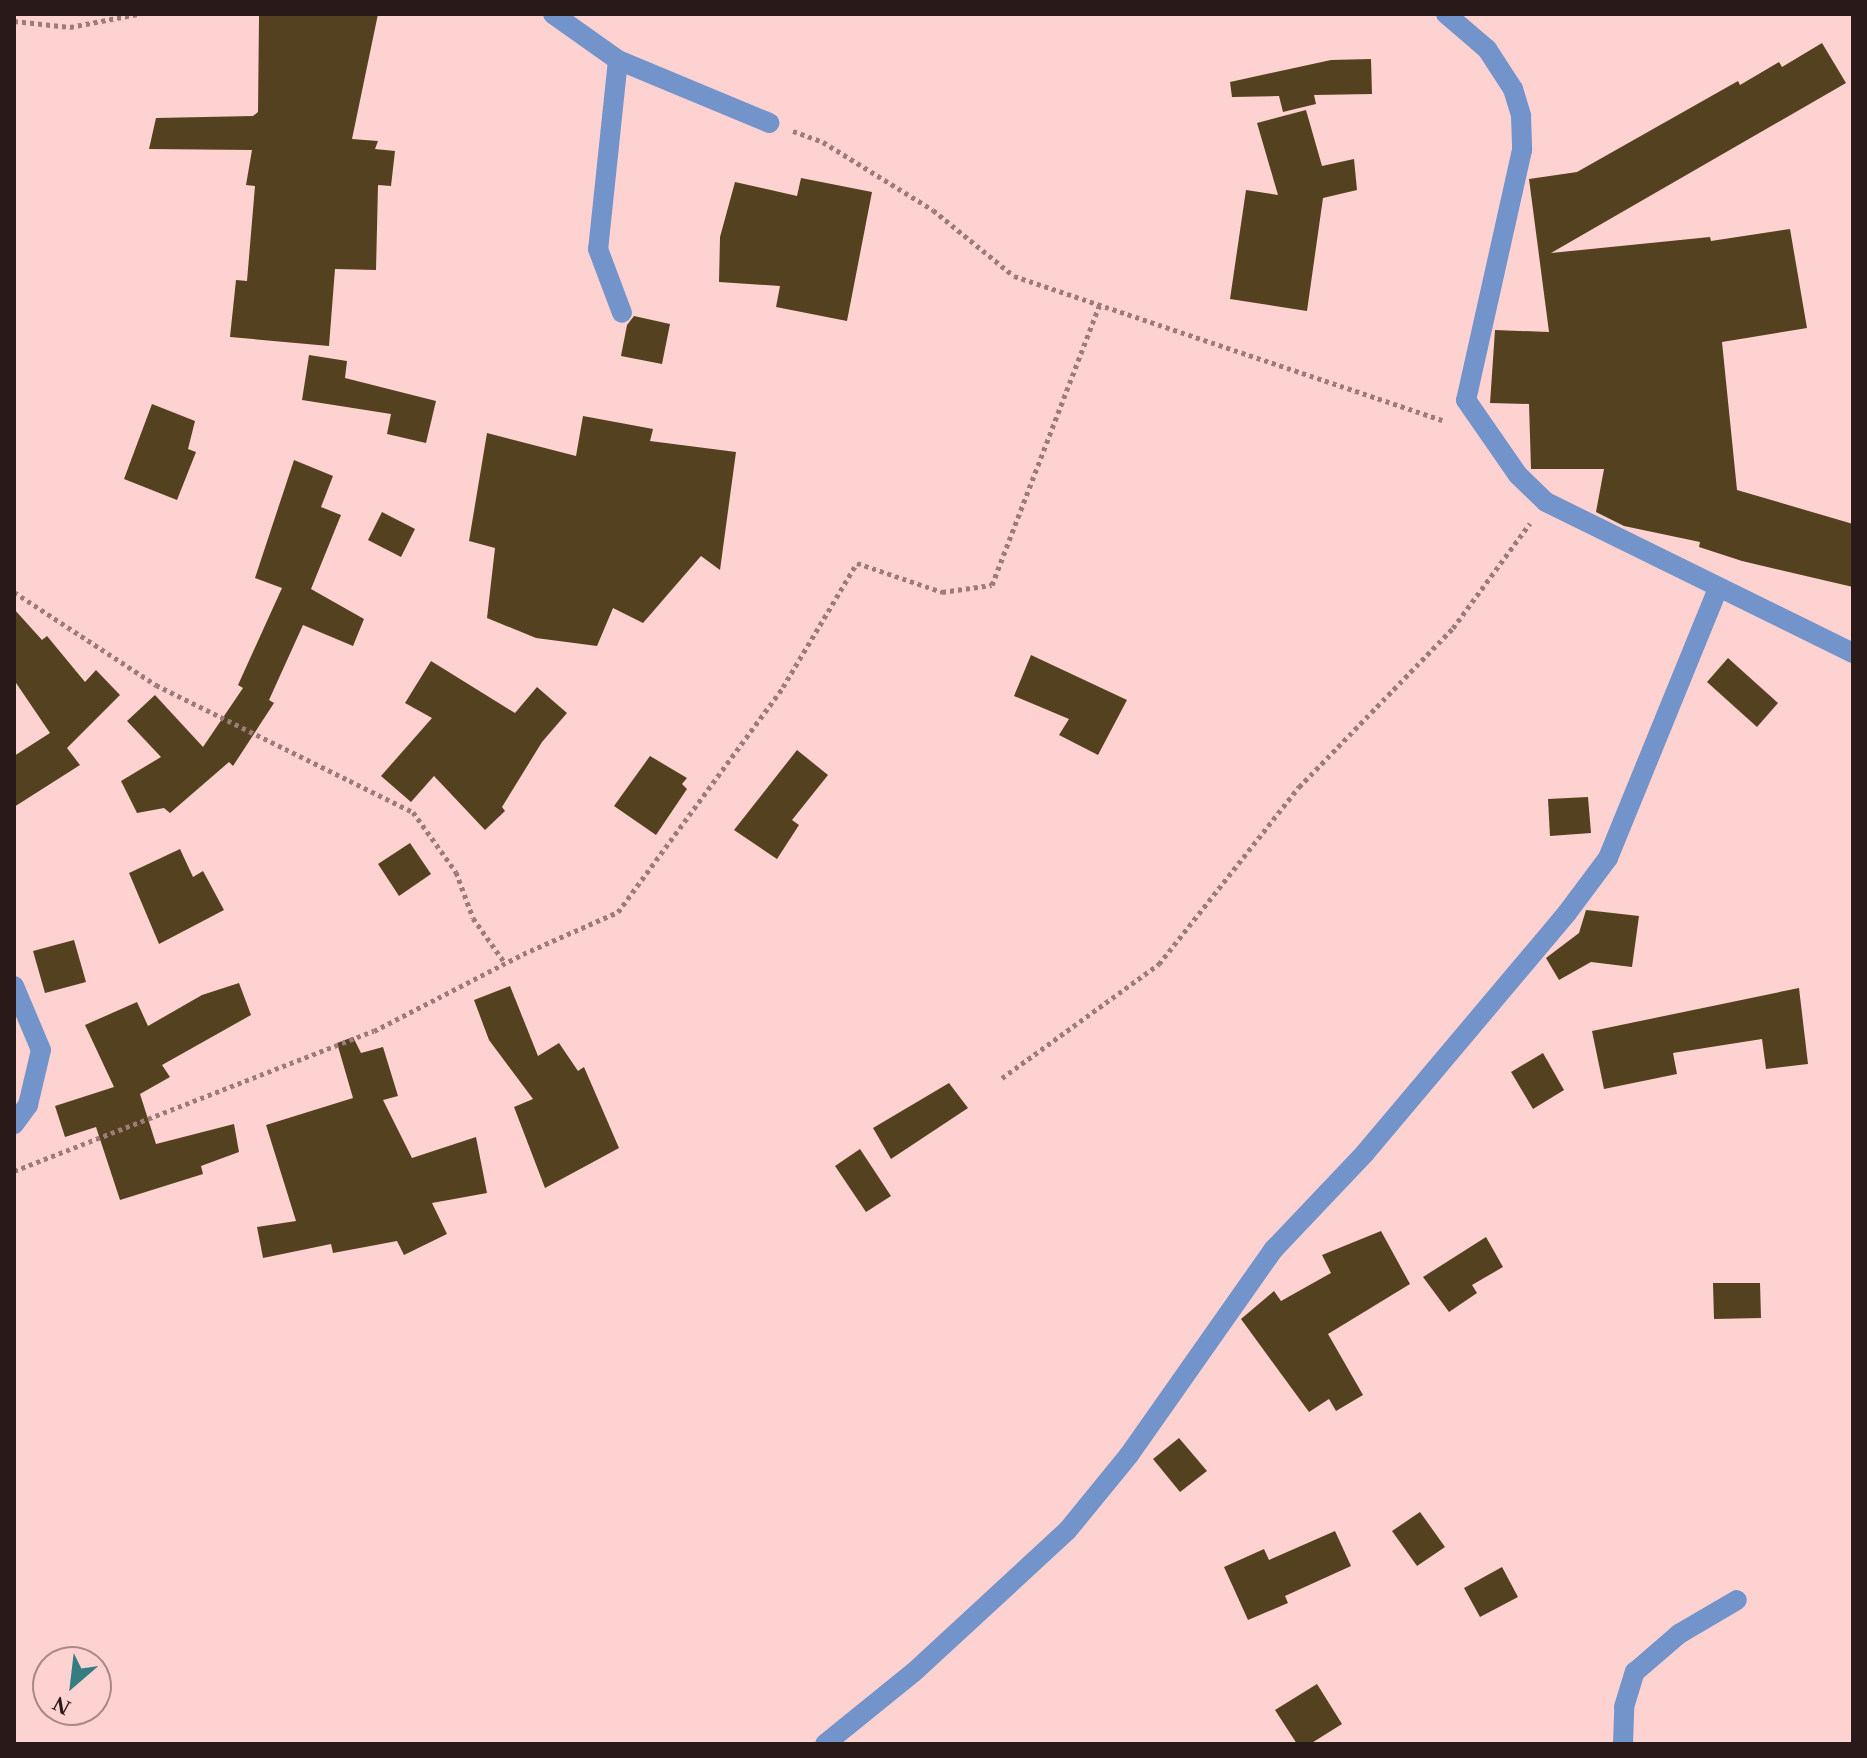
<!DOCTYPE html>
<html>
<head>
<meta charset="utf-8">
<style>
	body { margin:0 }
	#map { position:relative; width:1867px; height:1758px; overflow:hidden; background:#fed2d1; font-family:Georgia,serif }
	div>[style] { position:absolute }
	.building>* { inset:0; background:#54411f }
	.path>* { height:5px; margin-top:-2.5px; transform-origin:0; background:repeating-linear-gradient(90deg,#9b7c7b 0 4px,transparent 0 8px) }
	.street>* { height:20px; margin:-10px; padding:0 10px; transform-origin:10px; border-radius:10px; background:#7294ca }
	span { translate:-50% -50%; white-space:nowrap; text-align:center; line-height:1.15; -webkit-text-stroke:8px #fed2d1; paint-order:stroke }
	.frame { position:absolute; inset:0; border:16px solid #291919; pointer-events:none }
	.north { position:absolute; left:32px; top:1646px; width:80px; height:80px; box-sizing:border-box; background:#fed2d1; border:2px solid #a98887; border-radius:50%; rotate:208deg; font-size:22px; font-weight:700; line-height:32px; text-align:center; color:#291919 }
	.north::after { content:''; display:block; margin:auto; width:28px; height:36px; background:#357d81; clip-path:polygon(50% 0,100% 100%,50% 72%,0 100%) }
</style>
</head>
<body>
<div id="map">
	<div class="building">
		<div style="clip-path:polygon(334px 14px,378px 14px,352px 139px,378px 141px,375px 149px,395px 151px,391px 186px,378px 185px,376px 270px,335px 269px,329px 346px,230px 337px,236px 280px,247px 281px,255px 186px,246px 185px,252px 150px,149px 149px,156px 118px,253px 116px,258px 112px,259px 16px)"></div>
		<div style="clip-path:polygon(1822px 43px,1846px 83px,1551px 253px,1710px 237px,1711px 241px,1790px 229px,1807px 328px,1722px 342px,1737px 490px,1853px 524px,1853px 587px,1742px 561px,1699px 547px,1700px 542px,1624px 526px,1596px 512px,1604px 469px,1531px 469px,1529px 404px,1490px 403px,1495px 330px,1549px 332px,1529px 179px,1577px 172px,1738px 81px,1740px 85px,1779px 62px,1782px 67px)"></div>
		<div style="clip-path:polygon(1371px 59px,1372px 94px,1314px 95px,1316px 104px,1283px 112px,1279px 96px,1232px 97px,1230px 82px,1331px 60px)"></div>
		<div style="clip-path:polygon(1306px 110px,1322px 166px,1354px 159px,1357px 190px,1323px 198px,1307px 311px,1230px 299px,1246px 190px,1278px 195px,1257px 123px)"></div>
		<div style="clip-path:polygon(801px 178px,872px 192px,847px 321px,776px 307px,780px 286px,719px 282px,720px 237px,735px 182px,797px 196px)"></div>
		<div style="clip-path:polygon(634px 316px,670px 324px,662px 364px,621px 356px,627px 325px)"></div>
		<div style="clip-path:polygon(309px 355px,347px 361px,345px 378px,436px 401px,426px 443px,387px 434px,391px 414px,302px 400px)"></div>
		<div style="clip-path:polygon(152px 404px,195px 421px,188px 449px,196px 452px,177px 500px,124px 479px)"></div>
		<div style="clip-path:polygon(583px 416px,653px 429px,650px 441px,736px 452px,720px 570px,701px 556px,643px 623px,613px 608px,597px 646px,536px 638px,487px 618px,495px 548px,469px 541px,487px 433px,576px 456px)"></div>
		<div style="clip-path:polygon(294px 460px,333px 476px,321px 507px,341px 515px,311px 589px,364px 619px,353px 646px,303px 625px,269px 700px,274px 703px,233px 766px,229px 762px,170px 813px,164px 808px,137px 813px,121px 781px,161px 757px,127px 721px,155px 695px,203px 747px,243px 688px,238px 685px,282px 588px,255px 578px)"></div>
		<div style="clip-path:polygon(382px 512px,415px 529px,401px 557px,368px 540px)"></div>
		<div style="clip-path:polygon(14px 609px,42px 640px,47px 636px,85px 682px,96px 670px,120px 695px,67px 748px,80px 765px,14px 807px,14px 756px,50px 733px,14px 680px)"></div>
		<div style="clip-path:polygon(1031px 655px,1127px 700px,1098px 755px,1059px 735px,1069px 719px,1014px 696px)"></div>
		<div style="clip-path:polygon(1728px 658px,1778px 703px,1757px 727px,1707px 682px)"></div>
		<div style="clip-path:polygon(431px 661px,515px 713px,537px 687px,567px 713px,542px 742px,502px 807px,505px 811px,485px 830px,434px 776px,411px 802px,381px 776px,432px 718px,405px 703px)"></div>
		<div style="clip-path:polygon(797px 750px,828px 775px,792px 820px,799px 825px,777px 859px,734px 830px)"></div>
		<div style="clip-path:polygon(650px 756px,687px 778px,682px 784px,687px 789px,656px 835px,614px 806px)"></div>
		<div style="clip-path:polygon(1588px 797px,1591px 833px,1550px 836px,1548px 799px)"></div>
		<div style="clip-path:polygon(410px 843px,431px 874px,399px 896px,378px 864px)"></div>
		<div style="clip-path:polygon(180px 849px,193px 877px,203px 871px,224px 910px,159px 944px,129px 873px)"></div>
		<div style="clip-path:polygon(1586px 910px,1639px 916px,1632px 967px,1591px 962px,1559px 980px,1546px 958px,1579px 933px)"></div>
		<div style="clip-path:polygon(74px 940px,86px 982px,45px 993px,33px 951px)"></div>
		<div style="clip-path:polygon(239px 983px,251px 1015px,162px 1065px,170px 1077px,140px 1094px,156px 1144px,234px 1124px,239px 1152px,201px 1166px,203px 1174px,120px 1200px,96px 1127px,65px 1137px,55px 1106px,114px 1087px,85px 1025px,137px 1002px,148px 1026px,202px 995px)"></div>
		<div style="clip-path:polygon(510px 986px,538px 1056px,559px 1043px,578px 1071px,584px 1067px,619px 1148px,545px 1188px,514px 1107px,533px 1099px,489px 1040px,474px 1000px)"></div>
		<div style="clip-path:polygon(1799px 988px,1808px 1064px,1766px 1069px,1762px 1039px,1673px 1053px,1677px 1074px,1604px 1089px,1592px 1031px)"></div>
		<div style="clip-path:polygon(353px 1037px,361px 1053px,383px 1047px,398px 1096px,383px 1100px,412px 1158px,476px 1137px,487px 1193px,432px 1203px,447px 1234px,404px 1255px,397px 1241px,333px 1253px,331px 1244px,263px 1258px,257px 1227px,296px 1221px,266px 1125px,353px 1098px,337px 1043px)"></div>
		<div style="clip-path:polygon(1543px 1053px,1564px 1090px,1533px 1109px,1511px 1072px)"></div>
		<div style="clip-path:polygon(949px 1083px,968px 1108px,891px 1159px,873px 1128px)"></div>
		<div style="clip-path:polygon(860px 1149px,891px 1196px,866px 1212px,835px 1166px)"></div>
		<div style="clip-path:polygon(1381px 1231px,1410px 1284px,1328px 1334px,1363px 1395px,1336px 1411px,1329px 1399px,1309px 1412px,1241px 1319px,1274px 1291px,1281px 1301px,1331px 1273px,1322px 1255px)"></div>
		<div style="clip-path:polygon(1486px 1237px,1503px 1267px,1472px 1285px,1477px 1293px,1449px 1312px,1423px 1277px)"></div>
		<div style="clip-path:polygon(1713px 1283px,1760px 1283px,1761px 1318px,1714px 1319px)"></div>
		<div style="clip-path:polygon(1179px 1438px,1207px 1471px,1180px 1492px,1153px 1459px)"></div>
		<div style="clip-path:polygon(1420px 1512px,1445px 1547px,1417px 1566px,1392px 1531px)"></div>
		<div style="clip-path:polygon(1335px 1531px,1351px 1566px,1285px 1596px,1288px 1603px,1248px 1620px,1224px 1567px,1264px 1549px,1269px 1560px)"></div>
		<div style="clip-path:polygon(1502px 1567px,1518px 1597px,1480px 1617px,1464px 1588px)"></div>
		<div style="clip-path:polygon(1317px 1684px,1342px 1724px,1310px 1744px,1297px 1744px,1275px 1710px)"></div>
	</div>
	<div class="path">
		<div style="left:14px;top:21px;width:56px;rotate:6.1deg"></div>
		<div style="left:70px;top:27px;width:69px;rotate:-10.8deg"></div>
		<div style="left:793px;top:131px;width:32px;rotate:20deg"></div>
		<div style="left:823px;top:142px;width:129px;rotate:31.7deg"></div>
		<div style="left:933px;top:210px;width:104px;rotate:39.2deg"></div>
		<div style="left:1014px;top:276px;width:452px;rotate:18.6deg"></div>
		<div style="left:14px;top:592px;width:170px;rotate:33.2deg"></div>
		<div style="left:156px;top:685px;width:287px;rotate:26.3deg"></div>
		<div style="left:413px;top:812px;width:74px;rotate:54.4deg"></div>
		<div style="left:456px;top:872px;width:49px;rotate:69.7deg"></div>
		<div style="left:473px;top:918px;width:55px;rotate:54.6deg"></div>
		<div style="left:1002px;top:1078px;width:194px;rotate:-36deg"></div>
		<div style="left:1159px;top:964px;width:226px;rotate:-51.7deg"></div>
		<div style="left:1299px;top:787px;width:221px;rotate:-45.9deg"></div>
		<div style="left:1453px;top:628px;width:130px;rotate:-53.7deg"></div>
		<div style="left:14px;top:1171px;width:386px;rotate:-21.3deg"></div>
		<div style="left:374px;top:1031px;width:168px;rotate:-27.3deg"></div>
		<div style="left:523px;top:954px;width:104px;rotate:-23.9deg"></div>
		<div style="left:618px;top:912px;width:279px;rotate:-53.7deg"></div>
		<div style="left:783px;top:687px;width:144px;rotate:-59.2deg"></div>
		<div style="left:857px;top:563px;width:90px;rotate:18.8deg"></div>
		<div style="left:942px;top:592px;width:50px;rotate:-8deg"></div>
		<div style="left:992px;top:585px;width:299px;rotate:-69deg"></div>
	</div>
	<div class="street">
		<div style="left:553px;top:14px;width:80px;rotate:35.3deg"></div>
		<div style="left:618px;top:60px;width:164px;rotate:22.6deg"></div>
		<div style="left:1446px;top:14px;width:54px;rotate:40.5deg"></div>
		<div style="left:1487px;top:49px;width:48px;rotate:57deg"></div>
		<div style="left:1513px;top:89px;width:28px;rotate:73deg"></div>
		<div style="left:1521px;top:116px;width:34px;rotate:88deg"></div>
		<div style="left:1522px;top:150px;width:256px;rotate:102.6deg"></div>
		<div style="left:1466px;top:400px;width:91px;rotate:55.3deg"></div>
		<div style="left:1518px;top:475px;width:39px;rotate:44deg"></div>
		<div style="left:1546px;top:502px;width:342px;rotate:26.2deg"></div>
		<div style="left:618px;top:60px;width:190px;rotate:96deg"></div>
		<div style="left:598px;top:249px;width:68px;rotate:69.4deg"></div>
		<div style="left:14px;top:986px;width:69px;rotate:67.1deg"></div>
		<div style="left:41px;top:1050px;width:57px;rotate:103.3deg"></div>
		<div style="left:28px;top:1105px;width:24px;rotate:126deg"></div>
		<div style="left:825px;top:1744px;width:114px;rotate:-39deg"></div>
		<div style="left:914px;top:1672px;width:208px;rotate:-42.7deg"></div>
		<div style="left:1067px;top:1531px;width:98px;rotate:-50.8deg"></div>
		<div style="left:1129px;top:1455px;width:251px;rotate:-54.9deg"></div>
		<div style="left:1273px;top:1250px;width:134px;rotate:-46.5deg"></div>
		<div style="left:1365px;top:1153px;width:314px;rotate:-49.9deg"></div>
		<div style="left:1567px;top:913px;width:69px;rotate:-53.3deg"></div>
		<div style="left:1608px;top:858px;width:291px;rotate:-67.8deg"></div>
		<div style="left:1623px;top:1744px;width:37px;rotate:-88deg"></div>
		<div style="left:1624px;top:1707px;width:37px;rotate:-73deg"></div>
		<div style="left:1635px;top:1672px;width:58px;rotate:-40.8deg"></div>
		<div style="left:1679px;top:1634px;width:67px;rotate:-30.4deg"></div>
	</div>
	<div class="frame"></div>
	<div class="north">N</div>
</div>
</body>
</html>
